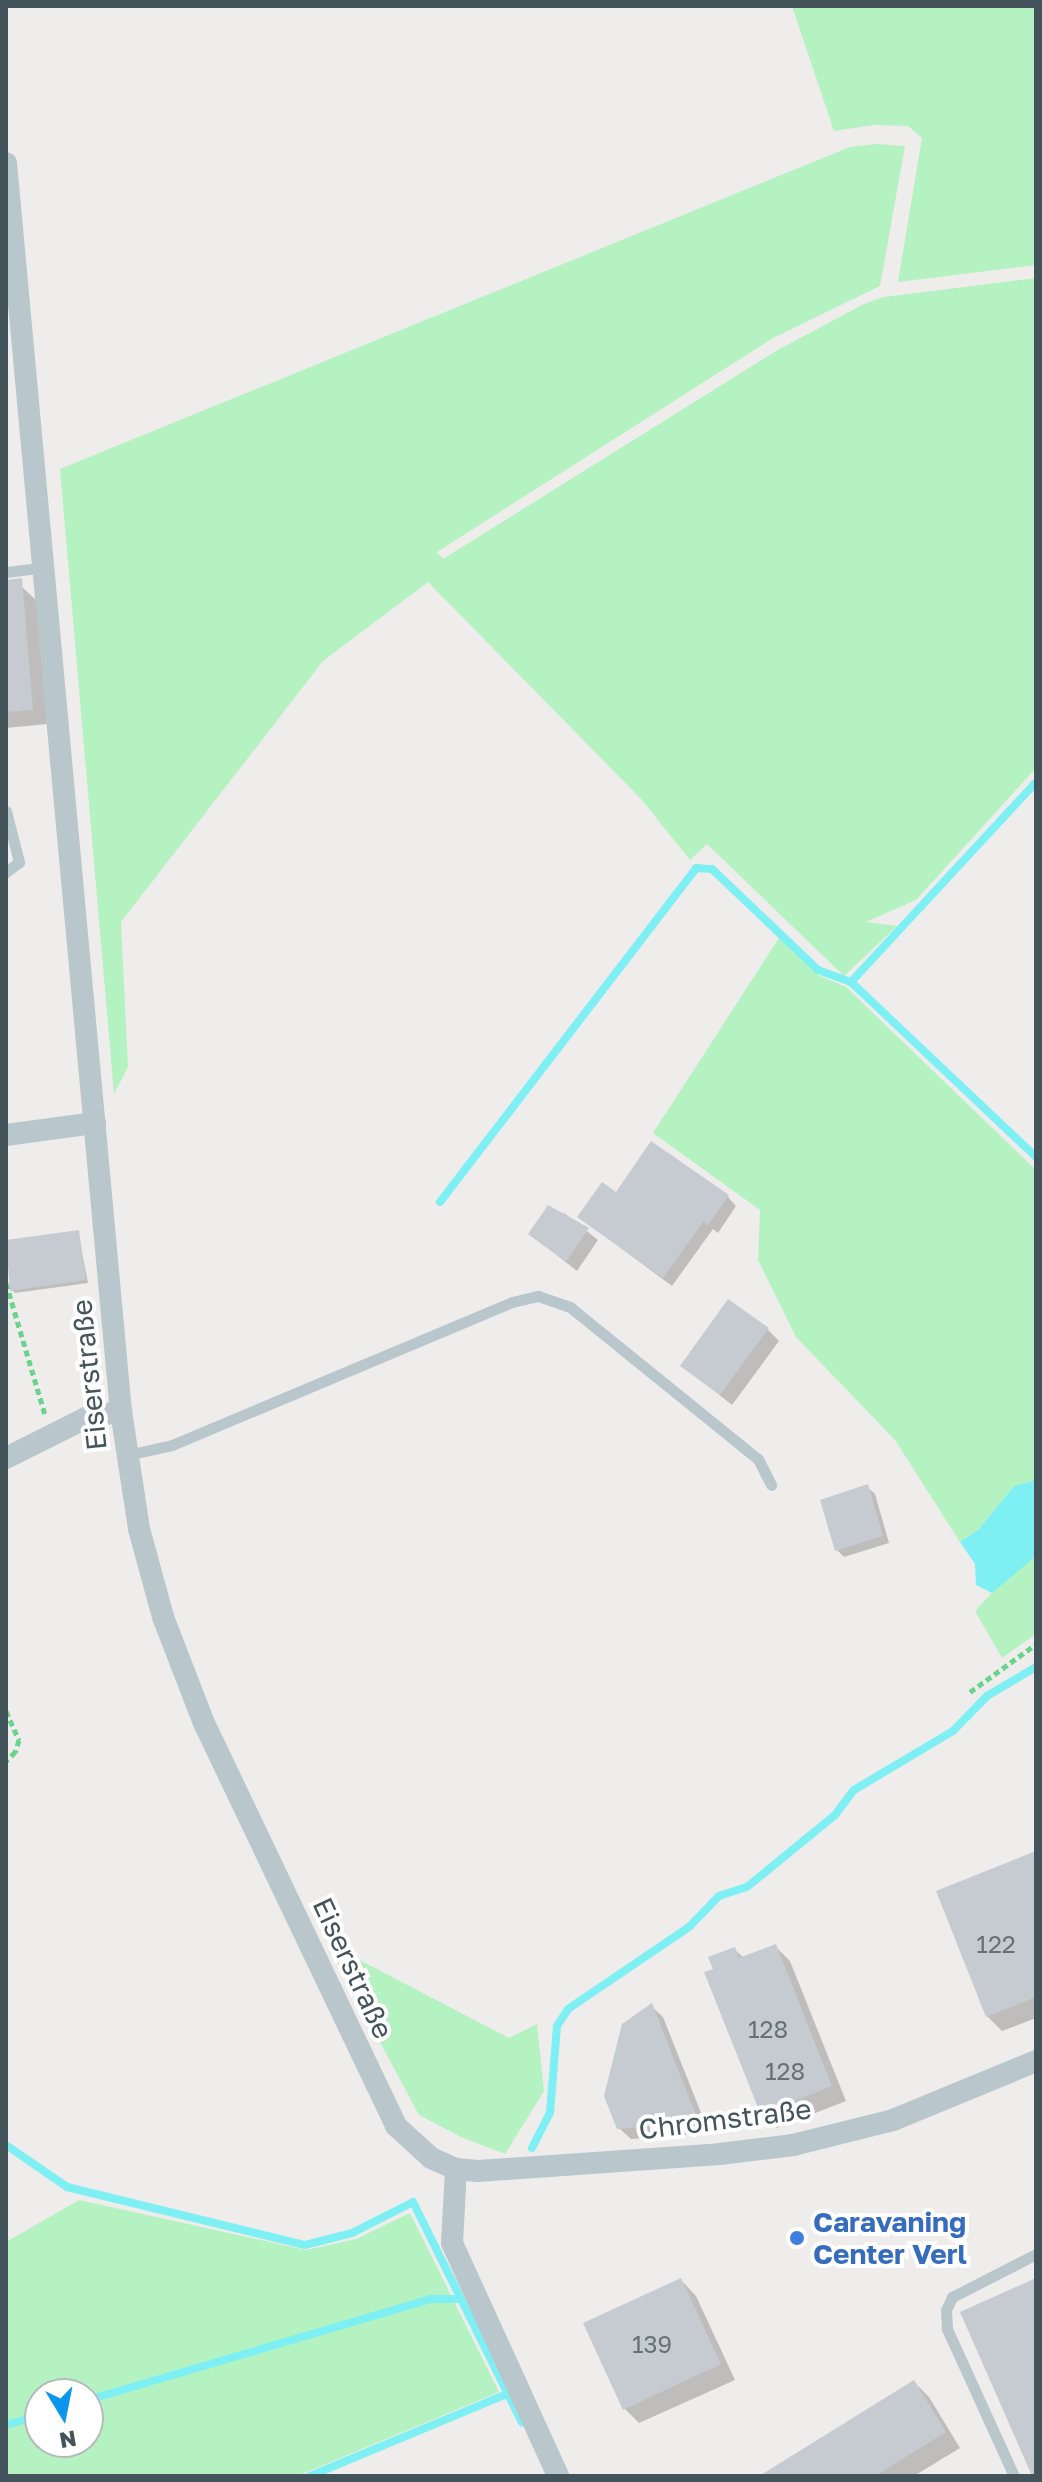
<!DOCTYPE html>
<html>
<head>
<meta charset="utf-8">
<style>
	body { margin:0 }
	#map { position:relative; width:1042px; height:2482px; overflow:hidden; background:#efecec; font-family:"Golos Text",sans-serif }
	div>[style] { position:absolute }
	.green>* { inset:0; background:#b5f2c1 }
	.water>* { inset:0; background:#7ef0f3 }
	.shadow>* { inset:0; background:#0003 }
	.stream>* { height:8px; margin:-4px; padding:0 4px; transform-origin:4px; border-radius:4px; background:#7ef0f3 }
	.building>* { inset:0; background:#c5cbd0 }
	.path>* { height:5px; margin-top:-2.5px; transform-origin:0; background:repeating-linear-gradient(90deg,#6ad38c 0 6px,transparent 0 10px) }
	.lane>* { height:11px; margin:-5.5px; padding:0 5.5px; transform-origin:5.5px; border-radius:5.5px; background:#b9c7cd }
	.street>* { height:22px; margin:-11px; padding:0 11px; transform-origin:11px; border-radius:11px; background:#b9c7cd }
	.dots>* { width:22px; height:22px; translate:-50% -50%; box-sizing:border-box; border:4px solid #fff; border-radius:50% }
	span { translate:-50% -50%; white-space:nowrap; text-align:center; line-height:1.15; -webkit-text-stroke:8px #fff; paint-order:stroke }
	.number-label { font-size:24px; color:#647278 }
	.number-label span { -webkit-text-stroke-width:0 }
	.street-label { font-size:28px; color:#43545b }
	.shop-label { font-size:28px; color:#366cbe; font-weight:700 }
	.left { translate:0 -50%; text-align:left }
	.frame { position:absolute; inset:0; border:8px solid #43545b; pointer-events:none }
	.north { position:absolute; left:24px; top:2378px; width:80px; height:80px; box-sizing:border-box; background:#fff; border:2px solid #b4bbbd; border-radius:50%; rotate:170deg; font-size:22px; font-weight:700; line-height:32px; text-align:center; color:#43545b }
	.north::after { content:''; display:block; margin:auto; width:28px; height:36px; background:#0996ec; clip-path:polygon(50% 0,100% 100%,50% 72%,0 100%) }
</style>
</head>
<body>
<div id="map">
	<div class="green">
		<div style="clip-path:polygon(792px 6px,1036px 6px,1036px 265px,898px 282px,922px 138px,908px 126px,873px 125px,834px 131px)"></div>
		<div style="clip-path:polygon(877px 144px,905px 146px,880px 286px,773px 338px,437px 552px,443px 559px,776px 351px,866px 303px,884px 297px,1036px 278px,1036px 768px,916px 900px,866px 922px,897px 926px,844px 976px,707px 844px,690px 860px,642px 800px,428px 582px,323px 661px,121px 922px,128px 1067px,114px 1094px,60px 469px,850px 147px)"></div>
		<div style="clip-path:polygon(779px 938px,818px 975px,846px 987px,1036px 1170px,1036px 1480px,1014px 1486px,979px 1529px,960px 1542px,895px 1440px,796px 1337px,758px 1260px,760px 1210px,653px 1133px)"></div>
		<div style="clip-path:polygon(1036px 1556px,1036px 1634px,1002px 1658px,975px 1611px,1004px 1580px)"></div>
		<div style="clip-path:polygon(327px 1943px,509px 2038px,537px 2024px,544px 2091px,505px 2154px,461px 2137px,419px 2115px)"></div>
		<div style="clip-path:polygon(evenodd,79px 2200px,306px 2250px,356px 2239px,410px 2213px,499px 2392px,297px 2476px,6px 2476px,6px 2242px,79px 2200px,40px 2394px,88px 2394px,88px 2442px,40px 2442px,40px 2394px)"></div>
	</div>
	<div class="water">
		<div style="clip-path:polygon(1036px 1480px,1036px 1556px,992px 1593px,976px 1585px,975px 1564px,960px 1542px,979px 1529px,1014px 1486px)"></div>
	</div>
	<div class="shadow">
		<div style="clip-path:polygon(21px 586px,37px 601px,47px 724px,6px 728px,6px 587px)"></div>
		<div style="clip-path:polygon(616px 1195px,728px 1197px,736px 1206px,718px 1233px,713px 1229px,672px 1286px,579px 1217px)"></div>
		<div style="clip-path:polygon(564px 1213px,598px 1240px,577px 1271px,530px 1234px)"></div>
		<div style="clip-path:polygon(78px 1232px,88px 1283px,15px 1293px,12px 1290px,6px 1242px)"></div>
		<div style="clip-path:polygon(767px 1329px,779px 1341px,732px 1405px,683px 1366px)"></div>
		<div style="clip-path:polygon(867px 1487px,875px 1494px,889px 1543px,844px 1557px,837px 1550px)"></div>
		<div style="clip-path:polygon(1036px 1853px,1036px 2018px,1002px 2031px,987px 2016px)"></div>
		<div style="clip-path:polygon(775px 1946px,790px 1961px,846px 2101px,777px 2128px,762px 2114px,734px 1949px,744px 1958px)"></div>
		<div style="clip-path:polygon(651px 2006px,663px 2017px,709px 2133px,631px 2139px,619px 2128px)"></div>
		<div style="clip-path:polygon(681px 2280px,696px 2296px,735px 2380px,639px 2423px,624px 2408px)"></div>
		<div style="clip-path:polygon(914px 2382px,929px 2397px,960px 2448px,914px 2476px,763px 2476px)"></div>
	</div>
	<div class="stream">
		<div style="left:851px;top:982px;width:272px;rotate:-47.2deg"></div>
		<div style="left:440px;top:1202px;width:421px;rotate:-52.5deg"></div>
		<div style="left:696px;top:868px;width:16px;rotate:4deg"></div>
		<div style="left:712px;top:869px;width:146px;rotate:43.6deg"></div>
		<div style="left:818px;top:970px;width:35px;rotate:20deg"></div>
		<div style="left:851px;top:982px;width:255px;rotate:43.4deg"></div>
		<div style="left:6px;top:2145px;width:74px;rotate:34.5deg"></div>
		<div style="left:67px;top:2187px;width:245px;rotate:13.7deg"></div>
		<div style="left:305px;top:2245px;width:49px;rotate:-14.3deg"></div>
		<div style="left:352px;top:2233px;width:68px;rotate:-26.9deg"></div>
		<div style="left:413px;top:2202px;width:246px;rotate:63.7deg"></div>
		<div style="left:532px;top:2148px;width:39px;rotate:-63deg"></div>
		<div style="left:550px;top:2113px;width:87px;rotate:-85.4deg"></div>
		<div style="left:557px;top:2026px;width:20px;rotate:-57deg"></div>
		<div style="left:568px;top:2009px;width:146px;rotate:-34.1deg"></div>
		<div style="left:689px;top:1927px;width:43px;rotate:-45.9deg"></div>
		<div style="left:719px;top:1896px;width:29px;rotate:-18deg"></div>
		<div style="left:747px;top:1887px;width:114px;rotate:-39.3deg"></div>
		<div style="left:835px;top:1815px;width:31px;rotate:-53deg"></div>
		<div style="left:854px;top:1790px;width:115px;rotate:-30.8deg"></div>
		<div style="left:953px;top:1731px;width:49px;rotate:-45.8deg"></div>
		<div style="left:987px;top:1696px;width:57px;rotate:-30.6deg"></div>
		<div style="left:88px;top:2400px;width:358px;rotate:-16.4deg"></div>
		<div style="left:431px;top:2299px;width:29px"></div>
		<div style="left:6px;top:2425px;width:35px;rotate:-16deg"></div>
		<div style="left:310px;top:2476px;width:213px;rotate:-22.6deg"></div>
	</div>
	<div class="building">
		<div style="clip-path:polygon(22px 578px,33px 710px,6px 712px,6px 580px)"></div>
		<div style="clip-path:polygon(651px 1141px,729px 1195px,708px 1225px,703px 1222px,663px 1278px,577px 1217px,602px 1182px,616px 1192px)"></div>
		<div style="clip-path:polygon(548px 1205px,589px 1228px,566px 1262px,528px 1234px)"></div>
		<div style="clip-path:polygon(79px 1230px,86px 1280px,10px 1291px,6px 1240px)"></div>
		<div style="clip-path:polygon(728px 1299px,769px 1328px,720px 1395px,680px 1366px)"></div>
		<div style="clip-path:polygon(868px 1484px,883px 1536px,835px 1551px,820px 1500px)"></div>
		<div style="clip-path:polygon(1036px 1851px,1036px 1997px,986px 2017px,936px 1891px)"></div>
		<div style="clip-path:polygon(776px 1944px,832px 2086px,761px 2115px,704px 1972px,713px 1969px,708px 1957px,735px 1947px,739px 1958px)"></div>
		<div style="clip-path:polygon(652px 2003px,699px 2123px,617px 2129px,604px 2096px,622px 2024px)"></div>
		<div style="clip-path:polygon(681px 2278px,721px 2364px,623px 2410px,583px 2323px)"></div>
		<div style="clip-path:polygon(1036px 2278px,1036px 2476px,1032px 2476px,960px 2312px)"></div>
		<div style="clip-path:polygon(914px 2380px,946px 2432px,875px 2476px,759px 2476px)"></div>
	</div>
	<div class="path">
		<div style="left:6px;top:1283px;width:138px;rotate:73.5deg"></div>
		<div style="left:970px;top:1692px;width:82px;rotate:-36deg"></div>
		<div style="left:6px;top:1711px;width:32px;rotate:66deg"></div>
		<div style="left:19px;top:1740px;width:13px;rotate:108deg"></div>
		<div style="left:15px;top:1752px;width:13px;rotate:135deg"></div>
	</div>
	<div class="lane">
		<div style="left:6px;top:572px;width:38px;rotate:-7deg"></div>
		<div style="left:6px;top:811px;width:53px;rotate:75.7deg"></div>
		<div style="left:19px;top:862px;width:16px;rotate:142deg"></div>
		<div style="left:127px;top:1455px;width:46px;rotate:-12.5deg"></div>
		<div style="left:172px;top:1445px;width:369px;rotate:-22.8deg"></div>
		<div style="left:512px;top:1302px;width:27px;rotate:-13deg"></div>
		<div style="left:538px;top:1296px;width:34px;rotate:19deg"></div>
		<div style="left:570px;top:1307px;width:242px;rotate:39deg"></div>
		<div style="left:758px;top:1459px;width:29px;rotate:63deg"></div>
		<div style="left:1014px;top:2476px;width:162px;rotate:-114.5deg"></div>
		<div style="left:947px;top:2329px;width:19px;rotate:-93deg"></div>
		<div style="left:946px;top:2310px;width:14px;rotate:-65deg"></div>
		<div style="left:952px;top:2297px;width:94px;rotate:-27.1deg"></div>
	</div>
	<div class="street">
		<div style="left:6px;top:163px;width:1253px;rotate:84.74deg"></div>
		<div style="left:121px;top:1411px;width:119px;rotate:81.3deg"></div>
		<div style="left:139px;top:1529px;width:91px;rotate:74.7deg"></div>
		<div style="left:163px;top:1617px;width:114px;rotate:68.9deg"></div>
		<div style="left:204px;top:1723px;width:446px;rotate:64.5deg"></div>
		<div style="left:396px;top:2126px;width:47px;rotate:42.4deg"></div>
		<div style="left:431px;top:2158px;width:27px;rotate:24deg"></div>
		<div style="left:456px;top:2169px;width:22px;rotate:5deg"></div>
		<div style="left:478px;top:2171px;width:242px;rotate:-4deg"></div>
		<div style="left:719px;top:2154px;width:75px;rotate:-6.9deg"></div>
		<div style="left:793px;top:2145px;width:103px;rotate:-14deg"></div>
		<div style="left:893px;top:2120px;width:155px;rotate:-22.4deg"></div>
		<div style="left:6px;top:1135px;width:90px;rotate:-7.7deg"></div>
		<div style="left:6px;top:1458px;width:89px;rotate:-26.6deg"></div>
		<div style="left:86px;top:1418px;width:36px;rotate:-11deg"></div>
		<div style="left:456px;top:2169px;width:74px;rotate:93.1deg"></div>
		<div style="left:452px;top:2243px;width:256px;rotate:65.5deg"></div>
	</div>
	<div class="dots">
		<div style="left:797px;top:2238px;background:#3f7fe0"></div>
	</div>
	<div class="number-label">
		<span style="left:996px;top:1944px">122</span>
		<span style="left:768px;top:2029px">128</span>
		<span style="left:785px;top:2071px">128</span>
		<span style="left:652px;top:2344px">139</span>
	</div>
	<div class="street-label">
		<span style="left:89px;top:1375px;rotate:-96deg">Eiserstraße</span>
		<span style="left:353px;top:1968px;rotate:65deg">Eiserstraße</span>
		<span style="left:725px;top:2119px;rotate:-7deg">Chromstraße</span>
	</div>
	<div class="shop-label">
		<span class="left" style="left:813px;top:2238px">Caravaning<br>Center Verl</span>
	</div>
	<div class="frame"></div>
	<div class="north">N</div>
</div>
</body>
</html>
